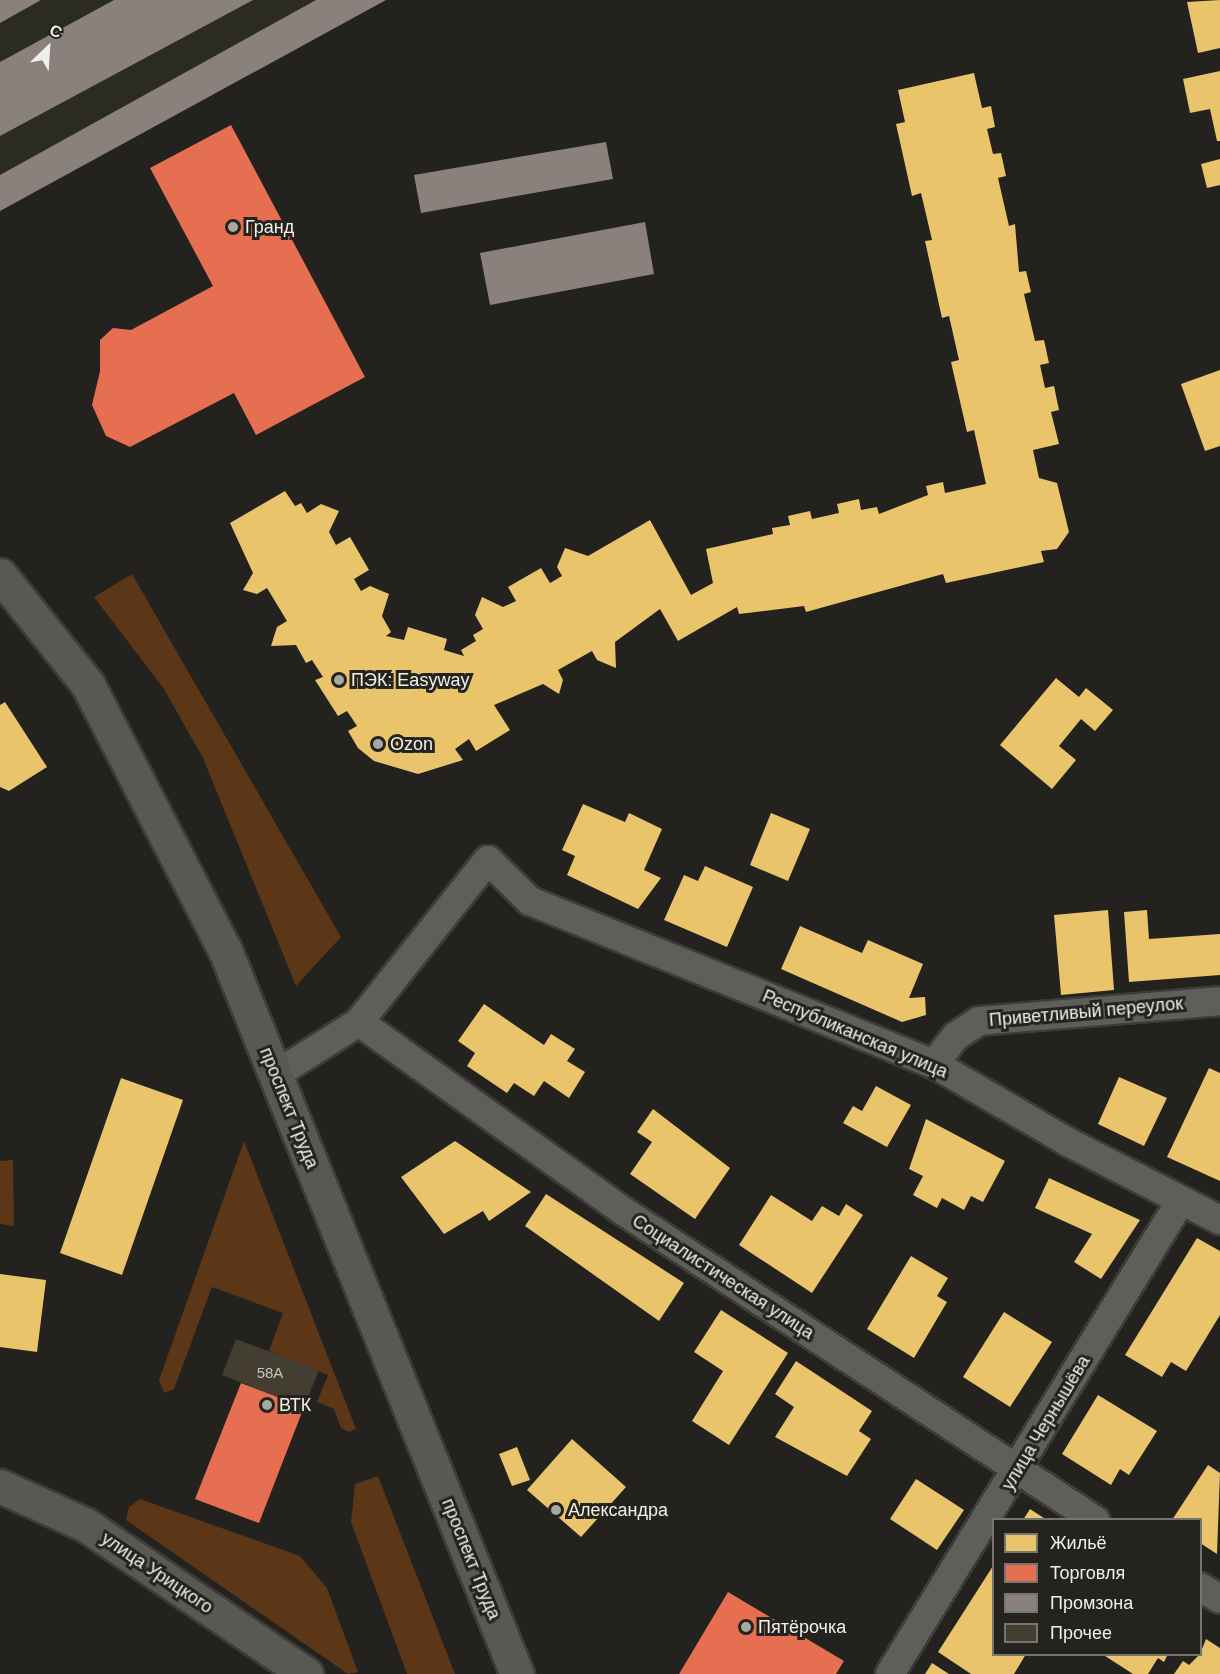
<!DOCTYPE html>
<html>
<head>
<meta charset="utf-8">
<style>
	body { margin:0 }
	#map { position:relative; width:1220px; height:1674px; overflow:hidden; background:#23221e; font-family:Helvetica,sans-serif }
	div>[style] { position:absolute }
	.built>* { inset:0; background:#2b2b1f }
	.green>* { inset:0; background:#5b3617 }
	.homes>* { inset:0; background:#e9c46a }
	.shops>* { inset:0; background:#e76f51 }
	.industry>* { inset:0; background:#8a817c }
	.building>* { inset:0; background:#443e32 }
	.roads { filter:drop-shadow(2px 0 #3d3c39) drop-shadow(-2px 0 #3d3c39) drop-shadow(0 2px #3d3c39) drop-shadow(0 -2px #3d3c39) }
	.street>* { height:28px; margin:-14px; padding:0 14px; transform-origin:14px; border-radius:14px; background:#5e5e5b }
	.secondary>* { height:33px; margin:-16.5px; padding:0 16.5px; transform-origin:16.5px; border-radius:16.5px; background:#585952 }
	.dots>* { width:16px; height:16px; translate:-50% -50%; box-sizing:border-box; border:3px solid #24231d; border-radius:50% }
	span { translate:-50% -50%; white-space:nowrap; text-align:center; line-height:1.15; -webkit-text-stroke:6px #24231d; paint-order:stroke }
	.number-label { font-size:15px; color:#c5c4bd }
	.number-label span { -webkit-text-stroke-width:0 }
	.poi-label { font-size:18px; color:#f0f0eb }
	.left { translate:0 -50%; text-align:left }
	.street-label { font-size:18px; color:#f0f0eb }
	.legend { position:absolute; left:992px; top:1518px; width:210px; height:138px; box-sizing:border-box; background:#24231d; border:2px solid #76756f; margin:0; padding:8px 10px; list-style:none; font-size:18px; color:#f0f0eb }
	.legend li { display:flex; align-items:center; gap:12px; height:30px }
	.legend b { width:30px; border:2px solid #76756f }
	.north { position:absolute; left:18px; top:18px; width:60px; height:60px; -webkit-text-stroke:4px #24231d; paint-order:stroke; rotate:25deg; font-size:16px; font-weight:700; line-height:24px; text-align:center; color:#f0f0eb }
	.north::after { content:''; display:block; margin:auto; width:21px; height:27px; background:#f0f0eb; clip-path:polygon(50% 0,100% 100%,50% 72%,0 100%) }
</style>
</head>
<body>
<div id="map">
	<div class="built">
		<div style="clip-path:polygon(0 0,386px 0,0 211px)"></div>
	</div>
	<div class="green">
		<div style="clip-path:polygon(132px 574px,341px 937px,296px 986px,203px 758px,164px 689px,94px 597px)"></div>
		<div style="clip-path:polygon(244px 1141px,356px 1429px,349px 1432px,341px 1428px,334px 1409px,317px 1402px,328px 1375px,269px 1351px,283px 1313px,212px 1287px,174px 1389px,164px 1393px,159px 1380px)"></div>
		<div style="clip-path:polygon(13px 1160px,14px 1226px,0 1224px,0 1161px)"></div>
		<div style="clip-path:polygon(378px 1476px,455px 1674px,407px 1674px,351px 1522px,355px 1484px)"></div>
		<div style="clip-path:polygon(140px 1499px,300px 1556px,327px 1588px,358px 1672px,348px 1674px,126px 1520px,129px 1507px)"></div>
	</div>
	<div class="homes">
		<div style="clip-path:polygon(1220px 0,1220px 48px,1198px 53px,1187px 2px)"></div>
		<div style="clip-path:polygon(1220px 71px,1220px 141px,1217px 141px,1210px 109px,1190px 113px,1183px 79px)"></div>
		<div style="clip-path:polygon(974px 73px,982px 108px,991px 106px,995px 127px,987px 129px,993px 154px,1001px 153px,1006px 176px,998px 178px,1009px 226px,1015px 224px,1019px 272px,1026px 271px,1031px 292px,1024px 294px,1035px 341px,1044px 340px,1049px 363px,1040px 365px,1045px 388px,1054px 386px,1059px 410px,1051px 412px,1059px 444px,1033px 450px,1039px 478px,1057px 483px,1069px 532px,1057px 549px,1041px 551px,1044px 562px,946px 583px,943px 574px,806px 612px,804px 606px,739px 614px,737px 607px,678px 641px,660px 609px,615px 642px,616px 668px,597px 660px,592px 651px,558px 670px,563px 680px,559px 694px,543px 684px,494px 705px,510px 730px,476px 751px,469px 739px,455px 749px,463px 760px,418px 774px,374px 761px,358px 748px,348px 731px,357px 726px,347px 711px,338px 716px,315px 680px,323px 677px,312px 660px,306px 663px,296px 645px,271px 646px,277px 627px,287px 621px,267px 588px,257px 594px,243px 590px,253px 573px,230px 523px,285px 491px,295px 506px,301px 503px,307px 513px,321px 504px,339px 511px,329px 532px,336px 545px,350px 537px,369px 570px,354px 579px,361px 591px,370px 586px,389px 594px,382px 616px,391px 632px,386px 636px,404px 640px,408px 627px,447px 639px,444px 650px,464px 656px,461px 650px,476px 641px,473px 635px,483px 629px,475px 615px,482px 597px,503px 607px,516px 601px,508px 587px,541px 568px,550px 583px,562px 576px,557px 567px,565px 548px,588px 556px,650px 520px,691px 595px,713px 583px,706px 549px,773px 534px,772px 528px,790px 525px,788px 516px,810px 511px,812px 519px,839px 513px,837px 504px,859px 499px,861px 510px,877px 507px,879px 514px,928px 495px,926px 486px,943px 482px,945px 493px,986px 484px,974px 430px,967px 432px,951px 362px,959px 360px,949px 316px,942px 318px,925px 241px,932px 240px,921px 193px,912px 196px,896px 124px,905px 122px,898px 90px)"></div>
		<div style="clip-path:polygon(1220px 159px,1220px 185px,1207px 188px,1201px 164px)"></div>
		<div style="clip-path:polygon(1220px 370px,1220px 446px,1205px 451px,1181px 384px)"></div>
		<div style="clip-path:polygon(1056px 678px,1079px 697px,1086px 688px,1113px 710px,1095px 731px,1081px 719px,1059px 746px,1076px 760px,1052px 789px,1000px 745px)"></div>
		<div style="clip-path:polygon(5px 702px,47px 767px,9px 791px,0 787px,0 705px)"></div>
		<div style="clip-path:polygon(583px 804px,625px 822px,629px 813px,662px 829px,644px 870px,661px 878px,638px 909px,567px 875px,575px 856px,562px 850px)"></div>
		<div style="clip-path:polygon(771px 813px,810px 829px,788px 881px,750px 865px)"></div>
		<div style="clip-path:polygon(705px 866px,753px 887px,727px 947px,664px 920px,684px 875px,698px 881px)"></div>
		<div style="clip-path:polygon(1108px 910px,1114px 990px,1061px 995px,1054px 915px)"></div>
		<div style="clip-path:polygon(1147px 910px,1149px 939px,1220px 934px,1220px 975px,1129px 982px,1124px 912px)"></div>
		<div style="clip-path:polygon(800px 926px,862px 953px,868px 940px,923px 964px,909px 998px,925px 997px,926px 1015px,902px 1022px,781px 969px)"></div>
		<div style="clip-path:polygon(484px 1004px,544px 1045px,551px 1034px,575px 1049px,567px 1061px,585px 1072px,569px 1098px,544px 1081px,534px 1096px,514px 1083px,507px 1093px,467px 1066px,475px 1053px,458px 1041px)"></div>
		<div style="clip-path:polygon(1209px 1068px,1220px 1073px,1220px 1181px,1167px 1157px)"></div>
		<div style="clip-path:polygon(1119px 1077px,1167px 1098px,1144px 1146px,1098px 1124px)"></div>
		<div style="clip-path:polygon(121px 1078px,183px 1100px,122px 1275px,60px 1253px)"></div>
		<div style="clip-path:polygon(876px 1086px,911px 1105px,887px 1147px,843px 1123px,853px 1106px,862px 1111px)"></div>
		<div style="clip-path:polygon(653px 1109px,730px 1168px,695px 1219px,630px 1174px,652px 1142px,637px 1132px)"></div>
		<div style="clip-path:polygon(926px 1119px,1005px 1161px,983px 1202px,971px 1196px,964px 1210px,942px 1198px,937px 1208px,913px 1195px,923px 1176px,909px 1169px)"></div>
		<div style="clip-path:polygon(455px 1141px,531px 1192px,489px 1221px,483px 1211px,444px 1234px,401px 1177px)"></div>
		<div style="clip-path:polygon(1049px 1178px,1140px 1220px,1101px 1279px,1074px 1262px,1092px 1234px,1035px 1208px)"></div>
		<div style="clip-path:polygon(546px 1194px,684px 1283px,659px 1321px,525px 1226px)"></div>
		<div style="clip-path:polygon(771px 1195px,812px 1221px,822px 1206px,839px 1216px,846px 1204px,863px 1215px,812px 1293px,739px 1245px)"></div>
		<div style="clip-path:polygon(1197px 1238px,1220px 1251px,1220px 1315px,1186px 1371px,1171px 1362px,1162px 1377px,1125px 1355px)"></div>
		<div style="clip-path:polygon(911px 1256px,948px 1278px,937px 1296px,947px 1302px,914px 1358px,867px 1329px)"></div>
		<div style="clip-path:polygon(0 1274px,46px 1280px,37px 1352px,0 1347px)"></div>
		<div style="clip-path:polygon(721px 1310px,788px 1353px,729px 1445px,692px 1421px,723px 1371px,694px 1352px)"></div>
		<div style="clip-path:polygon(1004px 1312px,1052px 1342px,1010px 1407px,963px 1377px)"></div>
		<div style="clip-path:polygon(796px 1361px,872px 1411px,859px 1431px,871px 1439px,847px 1476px,775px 1437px,794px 1407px,775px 1394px)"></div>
		<div style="clip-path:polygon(1098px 1395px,1157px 1431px,1129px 1475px,1120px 1469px,1111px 1485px,1062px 1454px)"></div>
		<div style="clip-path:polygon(572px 1439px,626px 1487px,581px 1537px,527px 1490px)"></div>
		<div style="clip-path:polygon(517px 1447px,530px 1480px,512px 1486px,499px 1454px)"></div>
		<div style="clip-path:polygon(1208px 1465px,1220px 1473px,1217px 1554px,1200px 1543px,1200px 1520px,1172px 1520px)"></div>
		<div style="clip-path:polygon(916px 1479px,964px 1510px,937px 1550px,890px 1519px)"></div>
		<div style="clip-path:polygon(1030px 1509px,1047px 1520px,1023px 1520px)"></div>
		<div style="clip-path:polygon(993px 1566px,993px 1654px,1026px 1654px,1014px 1674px,971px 1674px,938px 1652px)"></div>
		<div style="clip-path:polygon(1206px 1639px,1220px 1648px,1220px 1674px,1174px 1674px,1183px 1661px,1189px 1665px,1200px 1654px)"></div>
		<div style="clip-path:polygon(1102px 1654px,1168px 1654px,1164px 1662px,1158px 1658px,1148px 1674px,1133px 1674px)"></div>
		<div style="clip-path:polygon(932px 1663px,949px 1674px,925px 1674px)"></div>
	</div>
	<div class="shops">
		<div style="clip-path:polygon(231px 125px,365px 377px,256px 435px,234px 393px,130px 447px,106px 436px,92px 405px,100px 371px,100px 340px,113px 328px,131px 330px,213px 286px,150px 168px)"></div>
		<div style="clip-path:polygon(241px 1383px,304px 1407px,259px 1523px,195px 1499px)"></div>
		<div style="clip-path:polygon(728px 1592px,844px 1661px,836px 1674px,679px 1674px)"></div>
	</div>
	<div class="industry">
		<div style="clip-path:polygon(0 0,41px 0,0 23px)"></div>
		<div style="clip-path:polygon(114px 0,253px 0,0 136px,0 62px)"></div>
		<div style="clip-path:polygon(316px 0,386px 0,0 211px,0 175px)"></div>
		<div style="clip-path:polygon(606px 142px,613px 179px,421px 213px,414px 175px)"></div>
		<div style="clip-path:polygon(645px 222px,654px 274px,490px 305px,480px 253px)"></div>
	</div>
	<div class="building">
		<div style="clip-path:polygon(236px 1339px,319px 1370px,304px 1407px,222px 1375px)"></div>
	</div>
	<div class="roads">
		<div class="street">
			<div style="left:359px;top:1022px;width:328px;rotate:35.6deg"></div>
			<div style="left:626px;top:1213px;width:561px;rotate:33.21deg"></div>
			<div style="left:934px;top:1064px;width:36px;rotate:-52deg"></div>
			<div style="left:956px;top:1036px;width:27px;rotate:-33deg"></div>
			<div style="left:979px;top:1021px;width:242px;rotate:-4.7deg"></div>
			<div style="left:275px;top:1075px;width:99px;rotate:-32.2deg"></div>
			<div style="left:359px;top:1022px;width:207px;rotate:-51.5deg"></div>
			<div style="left:488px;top:860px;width:59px;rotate:44.3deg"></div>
			<div style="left:530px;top:901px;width:436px;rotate:22deg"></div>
			<div style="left:934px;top:1064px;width:155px;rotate:30.2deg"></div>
			<div style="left:1068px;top:1142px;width:171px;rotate:27.2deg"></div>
			<div style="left:1200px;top:1587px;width:23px;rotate:31deg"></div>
			<div style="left:890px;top:1674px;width:554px;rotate:-58.43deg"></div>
		</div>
		<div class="secondary">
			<div style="left:0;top:575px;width:141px;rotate:51.3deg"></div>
			<div style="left:88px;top:685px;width:298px;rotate:62.7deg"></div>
			<div style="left:225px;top:950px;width:781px;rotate:68.04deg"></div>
			<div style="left:0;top:1486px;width:94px;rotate:24.4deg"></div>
			<div style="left:86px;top:1525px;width:266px;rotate:34.1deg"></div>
		</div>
	</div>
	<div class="dots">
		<div style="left:233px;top:227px;background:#a8a8a3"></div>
		<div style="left:339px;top:680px;background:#a8a8a3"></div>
		<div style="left:378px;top:744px;background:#a8a8a3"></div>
		<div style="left:267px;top:1405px;background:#a8a8a3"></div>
		<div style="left:556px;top:1510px;background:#a8a8a3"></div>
		<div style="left:746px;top:1627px;background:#a8a8a3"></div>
	</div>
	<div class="number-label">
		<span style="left:270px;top:1373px">58А</span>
	</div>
	<div class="poi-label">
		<span class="left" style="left:245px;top:227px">Гранд</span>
		<span class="left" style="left:351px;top:680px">ПЭК: Easyway</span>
		<span class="left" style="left:390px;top:744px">Ozon</span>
		<span class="left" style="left:279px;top:1405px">ВТК</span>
		<span class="left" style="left:568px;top:1510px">Александра</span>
		<span class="left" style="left:758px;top:1627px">Пятёрочка</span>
	</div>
	<div class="street-label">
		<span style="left:1086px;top:1012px;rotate:-5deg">Приветливый переулок</span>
		<span style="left:855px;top:1034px;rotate:23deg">Республиканская улица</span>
		<span style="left:289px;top:1108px;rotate:68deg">проспект Труда</span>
		<span style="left:723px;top:1277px;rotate:33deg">Социалистическая улица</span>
		<span style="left:1046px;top:1423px;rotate:-59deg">улица Чернышёва</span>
		<span style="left:471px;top:1559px;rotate:68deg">проспект Труда</span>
		<span style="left:157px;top:1573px;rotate:34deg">улица Урицкого</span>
	</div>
	<ul class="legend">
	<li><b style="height:16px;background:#e9c46a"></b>Жильё</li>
	<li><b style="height:16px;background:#e76f51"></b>Торговля</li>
	<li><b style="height:16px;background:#8a817c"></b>Промзона</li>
	<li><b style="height:16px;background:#443e32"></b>Прочее</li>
	</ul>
	<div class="north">С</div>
</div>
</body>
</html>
